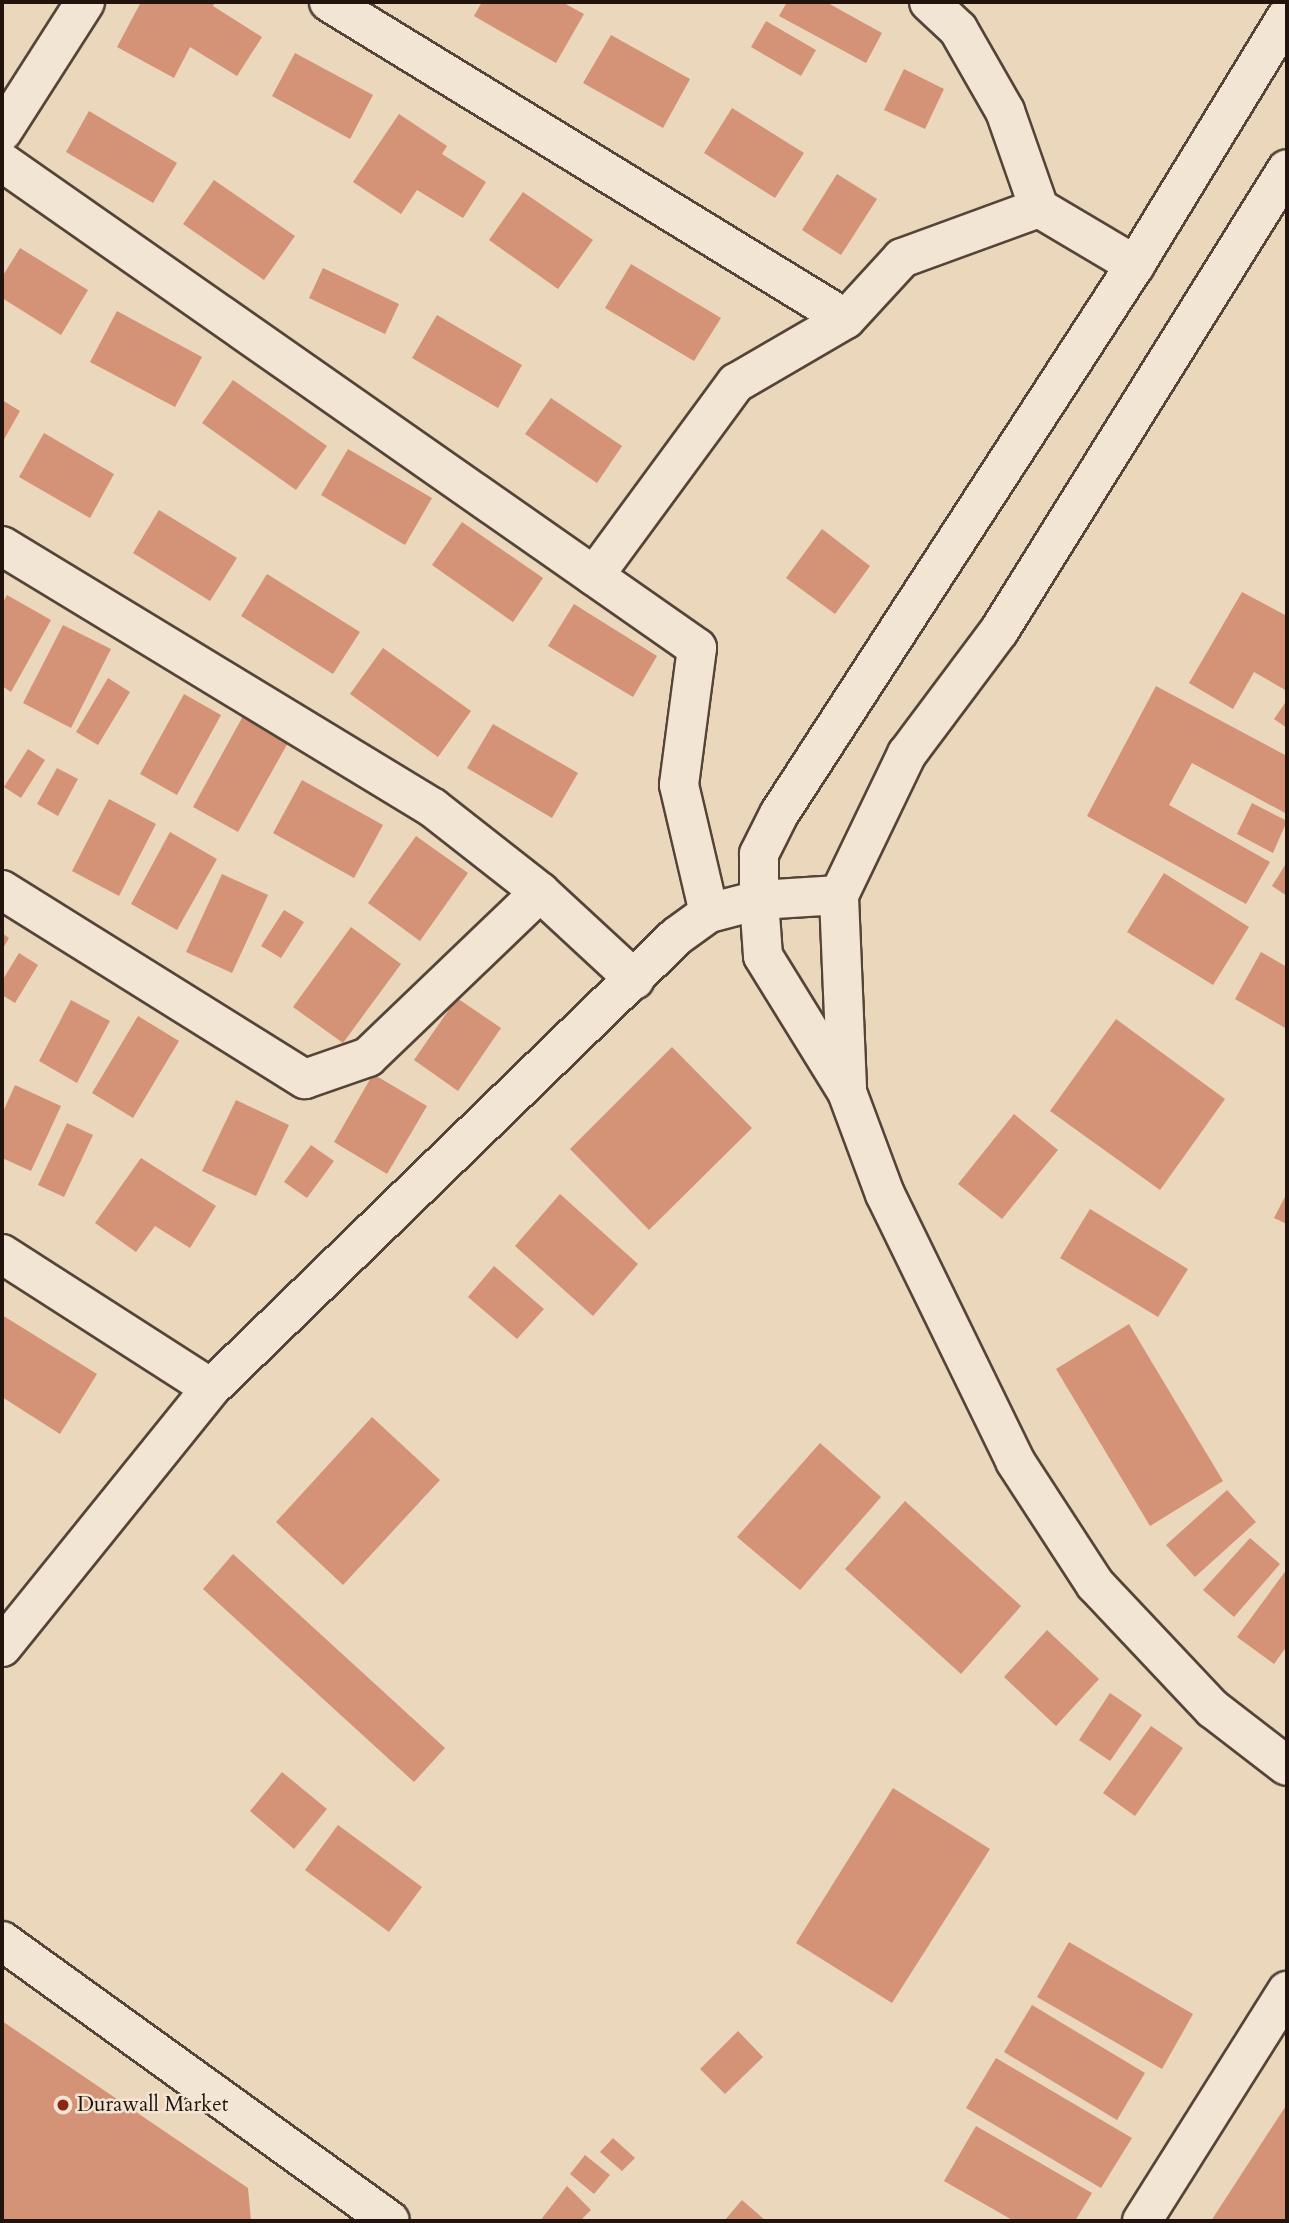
<!DOCTYPE html>
<html>
<head>
<meta charset="utf-8">
<style>
	body { margin:0 }
	#map { position:relative; width:1289px; height:2223px; overflow:hidden; background:#ebd7bb; font-family:Cardo,serif }
	div>[style] { position:absolute }
	.building>* { inset:0; background:#d49376 }
	.roads { filter:drop-shadow(2px 0 #554438) drop-shadow(-2px 0 #554438) drop-shadow(0 2px #554438) drop-shadow(0 -2px #554438) }
	.minor>* { height:38px; margin:-19px; padding:0 19px; transform-origin:19px; border-radius:19px; background:#f2e5d3 }
	.dots>* { width:19px; height:19px; translate:-50% -50%; box-sizing:border-box; border:4px solid #f2e5d3; border-radius:50% }
	span { translate:-50% -50%; white-space:nowrap; text-align:center; line-height:1.15; -webkit-text-stroke:5px #f2e5d3; paint-order:stroke }
	.poi-label { font-size:21px; color:#23130d }
	.left { translate:0 -50%; text-align:left }
	.frame { position:absolute; inset:0; border:4px solid #23130d; pointer-events:none }
</style>
</head>
<body>
<div id="map">
	<div class="building">
		<div style="clip-path:polygon(141px 2px,215px 2px,213px 6px,262px 37px,237px 76px,190px 47px,174px 78px,117px 47px)"></div>
		<div style="clip-path:polygon(482px 2px,562px 2px,584px 14px,556px 63px,474px 16px)"></div>
		<div style="clip-path:polygon(787px 2px,826px 2px,882px 33px,866px 63px,779px 16px)"></div>
		<div style="clip-path:polygon(766px 21px,816px 50px,801px 76px,751px 47px)"></div>
		<div style="clip-path:polygon(611px 35px,690px 79px,663px 128px,583px 83px)"></div>
		<div style="clip-path:polygon(295px 53px,373px 95px,350px 139px,272px 96px)"></div>
		<div style="clip-path:polygon(904px 69px,944px 89px,925px 129px,884px 110px)"></div>
		<div style="clip-path:polygon(732px 108px,804px 153px,775px 198px,704px 153px)"></div>
		<div style="clip-path:polygon(89px 111px,177px 163px,153px 203px,66px 152px)"></div>
		<div style="clip-path:polygon(399px 114px,447px 146px,442px 154px,486px 182px,463px 218px,417px 190px,401px 214px,353px 182px)"></div>
		<div style="clip-path:polygon(837px 174px,877px 199px,841px 255px,802px 230px)"></div>
		<div style="clip-path:polygon(214px 180px,295px 236px,264px 280px,183px 224px)"></div>
		<div style="clip-path:polygon(523px 192px,593px 240px,558px 289px,489px 240px)"></div>
		<div style="clip-path:polygon(20px 248px,88px 290px,61px 335px,2px 298px,2px 277px)"></div>
		<div style="clip-path:polygon(631px 264px,721px 318px,694px 361px,605px 308px)"></div>
		<div style="clip-path:polygon(323px 268px,399px 304px,385px 334px,309px 298px)"></div>
		<div style="clip-path:polygon(117px 311px,202px 357px,175px 407px,90px 362px)"></div>
		<div style="clip-path:polygon(437px 315px,522px 365px,498px 408px,412px 358px)"></div>
		<div style="clip-path:polygon(233px 380px,327px 446px,296px 490px,202px 423px)"></div>
		<div style="clip-path:polygon(551px 398px,622px 446px,597px 483px,525px 434px)"></div>
		<div style="clip-path:polygon(2px 400px,20px 411px,2px 443px)"></div>
		<div style="clip-path:polygon(44px 433px,114px 474px,90px 518px,19px 477px)"></div>
		<div style="clip-path:polygon(348px 449px,432px 498px,405px 545px,321px 495px)"></div>
		<div style="clip-path:polygon(159px 510px,237px 558px,210px 601px,133px 553px)"></div>
		<div style="clip-path:polygon(462px 522px,543px 578px,513px 622px,432px 565px)"></div>
		<div style="clip-path:polygon(822px 529px,870px 566px,835px 614px,786px 578px)"></div>
		<div style="clip-path:polygon(267px 574px,360px 632px,333px 674px,241px 616px)"></div>
		<div style="clip-path:polygon(1242px 592px,1287px 616px,1287px 691px,1254px 672px,1233px 709px,1189px 683px)"></div>
		<div style="clip-path:polygon(7px 595px,51px 620px,11px 692px,2px 686px,2px 604px)"></div>
		<div style="clip-path:polygon(574px 604px,657px 656px,633px 697px,548px 646px)"></div>
		<div style="clip-path:polygon(63px 625px,111px 649px,71px 728px,23px 703px)"></div>
		<div style="clip-path:polygon(383px 648px,471px 711px,438px 757px,350px 694px)"></div>
		<div style="clip-path:polygon(108px 678px,130px 692px,98px 745px,76px 732px)"></div>
		<div style="clip-path:polygon(1156px 686px,1287px 756px,1287px 814px,1192px 763px,1169px 805px,1270px 862px,1246px 904px,1087px 816px)"></div>
		<div style="clip-path:polygon(184px 694px,221px 715px,177px 795px,140px 774px)"></div>
		<div style="clip-path:polygon(1287px 700px,1287px 728px,1274px 719px)"></div>
		<div style="clip-path:polygon(243px 716px,289px 741px,238px 832px,193px 807px)"></div>
		<div style="clip-path:polygon(493px 724px,578px 773px,552px 818px,467px 768px)"></div>
		<div style="clip-path:polygon(28px 749px,45px 760px,21px 798px,4px 787px)"></div>
		<div style="clip-path:polygon(57px 768px,78px 779px,58px 816px,37px 804px)"></div>
		<div style="clip-path:polygon(302px 780px,383px 825px,354px 878px,273px 833px)"></div>
		<div style="clip-path:polygon(109px 799px,156px 824px,119px 896px,72px 871px)"></div>
		<div style="clip-path:polygon(1252px 803px,1287px 821px,1273px 853px,1237px 834px)"></div>
		<div style="clip-path:polygon(170px 832px,217px 859px,177px 930px,131px 904px)"></div>
		<div style="clip-path:polygon(416px 836px,468px 873px,420px 941px,368px 903px)"></div>
		<div style="clip-path:polygon(1287px 862px,1287px 896px,1272px 886px)"></div>
		<div style="clip-path:polygon(1164px 873px,1249px 927px,1213px 985px,1127px 932px)"></div>
		<div style="clip-path:polygon(222px 874px,268px 895px,232px 973px,186px 952px)"></div>
		<div style="clip-path:polygon(284px 910px,304px 922px,281px 958px,261px 946px)"></div>
		<div style="clip-path:polygon(351px 927px,401px 964px,343px 1043px,293px 1007px)"></div>
		<div style="clip-path:polygon(2px 933px,9px 938px,2px 950px)"></div>
		<div style="clip-path:polygon(1261px 952px,1287px 967px,1287px 1029px,1235px 999px)"></div>
		<div style="clip-path:polygon(19px 953px,38px 965px,15px 1003px,2px 995px,2px 981px)"></div>
		<div style="clip-path:polygon(457px 998px,501px 1028px,458px 1091px,414px 1060px)"></div>
		<div style="clip-path:polygon(71px 1000px,110px 1021px,77px 1083px,39px 1061px)"></div>
		<div style="clip-path:polygon(138px 1016px,179px 1041px,133px 1118px,92px 1093px)"></div>
		<div style="clip-path:polygon(1116px 1019px,1225px 1099px,1160px 1190px,1050px 1111px)"></div>
		<div style="clip-path:polygon(672px 1047px,752px 1128px,649px 1230px,570px 1149px)"></div>
		<div style="clip-path:polygon(373px 1074px,427px 1106px,387px 1174px,334px 1142px)"></div>
		<div style="clip-path:polygon(15px 1085px,61px 1106px,31px 1171px,2px 1158px,2px 1114px)"></div>
		<div style="clip-path:polygon(236px 1100px,289px 1125px,256px 1196px,202px 1171px)"></div>
		<div style="clip-path:polygon(1014px 1114px,1058px 1150px,1002px 1219px,958px 1184px)"></div>
		<div style="clip-path:polygon(67px 1123px,93px 1135px,64px 1197px,38px 1185px)"></div>
		<div style="clip-path:polygon(311px 1145px,334px 1161px,307px 1198px,284px 1182px)"></div>
		<div style="clip-path:polygon(141px 1158px,216px 1206px,190px 1248px,155px 1226px,136px 1252px,95px 1223px)"></div>
		<div style="clip-path:polygon(1287px 1193px,1287px 1224px,1274px 1218px)"></div>
		<div style="clip-path:polygon(560px 1194px,638px 1264px,593px 1316px,515px 1246px)"></div>
		<div style="clip-path:polygon(1090px 1209px,1188px 1269px,1158px 1317px,1060px 1258px)"></div>
		<div style="clip-path:polygon(494px 1266px,544px 1309px,517px 1339px,468px 1297px)"></div>
		<div style="clip-path:polygon(2px 1315px,97px 1374px,60px 1434px,2px 1397px)"></div>
		<div style="clip-path:polygon(1129px 1324px,1223px 1481px,1150px 1526px,1056px 1369px)"></div>
		<div style="clip-path:polygon(372px 1417px,440px 1480px,343px 1585px,276px 1522px)"></div>
		<div style="clip-path:polygon(820px 1443px,881px 1497px,800px 1590px,737px 1537px)"></div>
		<div style="clip-path:polygon(1227px 1490px,1256px 1522px,1195px 1577px,1166px 1545px)"></div>
		<div style="clip-path:polygon(905px 1501px,1021px 1606px,961px 1674px,845px 1569px)"></div>
		<div style="clip-path:polygon(1250px 1538px,1280px 1564px,1234px 1617px,1203px 1590px)"></div>
		<div style="clip-path:polygon(233px 1554px,445px 1748px,414px 1782px,203px 1589px)"></div>
		<div style="clip-path:polygon(1287px 1569px,1287px 1646px,1274px 1664px,1237px 1637px)"></div>
		<div style="clip-path:polygon(1047px 1630px,1099px 1679px,1056px 1726px,1004px 1677px)"></div>
		<div style="clip-path:polygon(1110px 1693px,1142px 1715px,1110px 1761px,1079px 1740px)"></div>
		<div style="clip-path:polygon(1151px 1726px,1183px 1748px,1135px 1816px,1103px 1793px)"></div>
		<div style="clip-path:polygon(282px 1772px,327px 1809px,294px 1849px,250px 1811px)"></div>
		<div style="clip-path:polygon(893px 1788px,990px 1849px,892px 2003px,796px 1943px)"></div>
		<div style="clip-path:polygon(338px 1825px,422px 1887px,389px 1932px,305px 1870px)"></div>
		<div style="clip-path:polygon(1069px 1942px,1193px 2014px,1162px 2069px,1037px 1997px)"></div>
		<div style="clip-path:polygon(1032px 2005px,1145px 2073px,1117px 2120px,1004px 2052px)"></div>
		<div style="clip-path:polygon(2px 2021px,248px 2188px,251px 2221px,2px 2221px)"></div>
		<div style="clip-path:polygon(738px 2031px,763px 2057px,725px 2094px,700px 2069px)"></div>
		<div style="clip-path:polygon(996px 2058px,1132px 2138px,1101px 2188px,966px 2108px)"></div>
		<div style="clip-path:polygon(1287px 2104px,1287px 2221px,1211px 2221px)"></div>
		<div style="clip-path:polygon(976px 2126px,1092px 2193px,1075px 2221px,1014px 2221px,944px 2181px)"></div>
		<div style="clip-path:polygon(613px 2138px,635px 2158px,622px 2171px,600px 2152px)"></div>
		<div style="clip-path:polygon(585px 2155px,610px 2175px,594px 2194px,570px 2174px)"></div>
		<div style="clip-path:polygon(567px 2186px,591px 2210px,580px 2221px,540px 2221px)"></div>
		<div style="clip-path:polygon(742px 2200px,766px 2221px,724px 2221px)"></div>
	</div>
	<div class="roads">
		<div class="minor">
			<div style="left:329px;top:2px;width:606px;rotate:31.51deg"></div>
			<div style="left:929px;top:2px;width:40px;rotate:43deg"></div>
			<div style="left:958px;top:29px;width:95px;rotate:60.2deg"></div>
			<div style="left:1005px;top:111px;width:103px;rotate:70.7deg"></div>
			<div style="left:1039px;top:208px;width:112px;rotate:30.7deg"></div>
			<div style="left:1287px;top:16px;width:292px;rotate:121.4deg"></div>
			<div style="left:1135px;top:265px;width:654px;rotate:122.96deg"></div>
			<div style="left:779px;top:814px;width:45px;rotate:116.6deg"></div>
			<div style="left:759px;top:854px;width:46px;rotate:90deg"></div>
			<div style="left:759px;top:900px;width:56px;rotate:85.9deg"></div>
			<div style="left:763px;top:956px;width:160px;rotate:58.3deg"></div>
			<div style="left:847px;top:1092px;width:109px;rotate:69.6deg"></div>
			<div style="left:885px;top:1194px;width:297px;rotate:64deg"></div>
			<div style="left:1015px;top:1461px;width:147px;rotate:57deg"></div>
			<div style="left:1095px;top:1584px;width:172px;rotate:46.7deg"></div>
			<div style="left:1213px;top:1709px;width:93px;rotate:37.6deg"></div>
			<div style="left:2px;top:132px;width:154px;rotate:-57.4deg"></div>
			<div style="left:2px;top:162px;width:848px;rotate:34.96deg"></div>
			<div style="left:697px;top:648px;width:138px;rotate:97.5deg"></div>
			<div style="left:679px;top:785px;width:131px;rotate:76.8deg"></div>
			<div style="left:2px;top:546px;width:504px;rotate:31.29deg"></div>
			<div style="left:433px;top:808px;width:136px;rotate:38.1deg"></div>
			<div style="left:540px;top:892px;width:129px;rotate:42.8deg"></div>
			<div style="left:594px;top:576px;width:240px;rotate:-53.7deg"></div>
			<div style="left:736px;top:383px;width:127px;rotate:-30.2deg"></div>
			<div style="left:846px;top:319px;width:83px;rotate:-47.4deg"></div>
			<div style="left:902px;top:258px;width:146px;rotate:-20.1deg"></div>
			<div style="left:2px;top:890px;width:357px;rotate:32deg"></div>
			<div style="left:305px;top:1079px;width:67px;rotate:-19.2deg"></div>
			<div style="left:368px;top:1057px;width:238px;rotate:-43.8deg"></div>
			<div style="left:847px;top:1088px;width:193px;rotate:-92.4deg"></div>
			<div style="left:839px;top:895px;width:157px;rotate:-64.3deg"></div>
			<div style="left:907px;top:754px;width:154px;rotate:-53.2deg"></div>
			<div style="left:999px;top:631px;width:544px;rotate:-58.06deg"></div>
			<div style="left:2px;top:1254px;width:248px;rotate:32.7deg"></div>
			<div style="left:2px;top:1647px;width:333px;rotate:-51.1deg"></div>
			<div style="left:211px;top:1388px;width:649px;rotate:-44.13deg"></div>
			<div style="left:677px;top:936px;width:39px;rotate:-36deg"></div>
			<div style="left:709px;top:913px;width:52px;rotate:-14.6deg"></div>
			<div style="left:759px;top:900px;width:80px;rotate:-3.6deg"></div>
			<div style="left:2px;top:1941px;width:478px;rotate:35.8deg"></div>
			<div style="left:1142px;top:2221px;width:272px;rotate:-57.8deg"></div>
		</div>
	</div>
	<div class="dots">
		<div style="left:63px;top:2105px;background:#8f2418"></div>
	</div>
	<div class="poi-label">
		<span class="left" style="left:77px;top:2105px">Durawall Market</span>
	</div>
	<div class="frame"></div>
</div>
</body>
</html>
